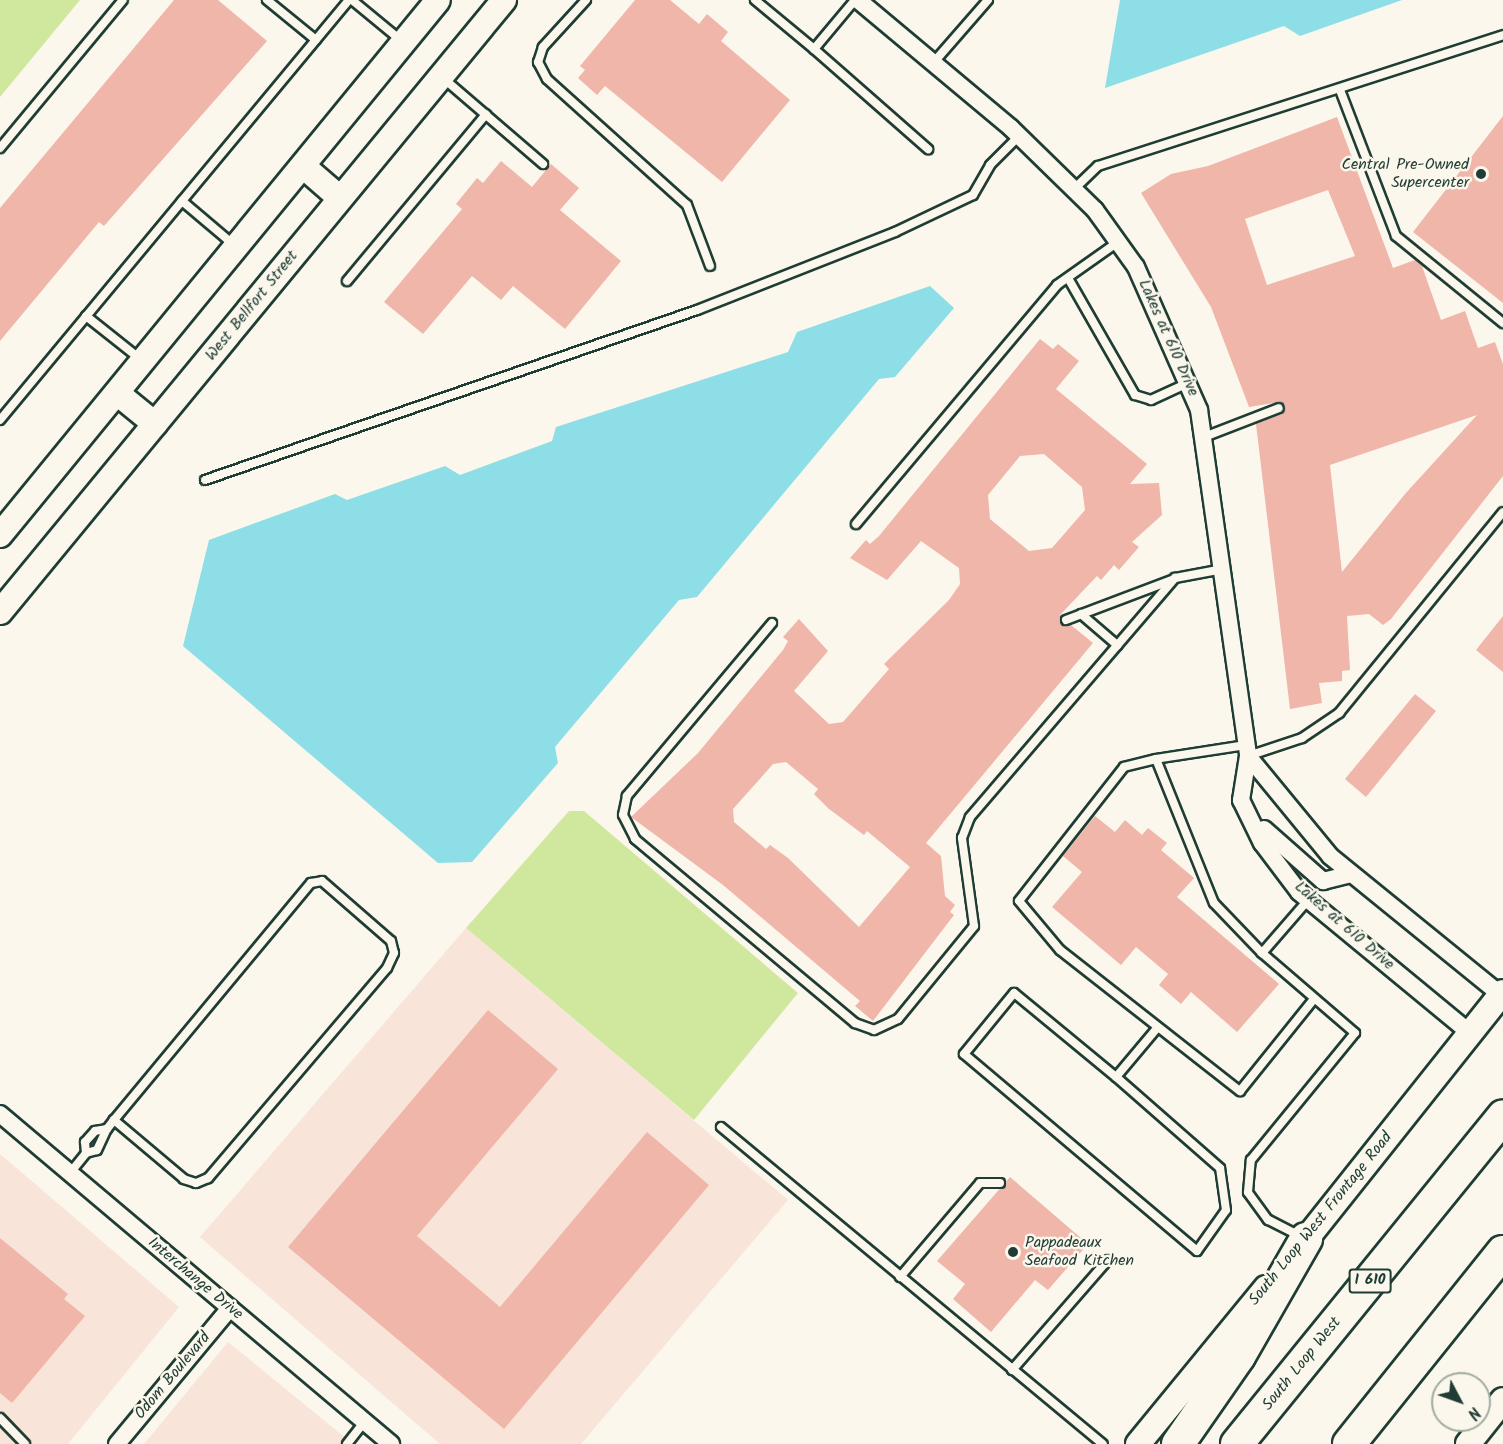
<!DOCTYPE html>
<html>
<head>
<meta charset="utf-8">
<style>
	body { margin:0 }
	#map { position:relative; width:1503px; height:1444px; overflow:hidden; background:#fbf7ec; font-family:Kalam,sans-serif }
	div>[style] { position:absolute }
	.built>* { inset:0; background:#f8e4d8 }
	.green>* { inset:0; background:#cfe89e }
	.water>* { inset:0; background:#8ddee7 }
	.building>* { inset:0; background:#f0b6aa }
	.roads { filter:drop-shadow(2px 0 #1f3d34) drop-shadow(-2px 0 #1f3d34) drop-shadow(0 2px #1f3d34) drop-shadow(0 -2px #1f3d34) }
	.service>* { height:8px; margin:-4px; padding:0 4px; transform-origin:4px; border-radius:4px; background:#fbf7ec }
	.minor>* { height:16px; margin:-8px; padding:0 8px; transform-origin:8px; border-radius:8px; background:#fbf7ec }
	.secondary>* { height:24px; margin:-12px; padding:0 12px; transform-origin:12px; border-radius:12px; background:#fbf7ec }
	.motorway>* { height:32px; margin:-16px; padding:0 16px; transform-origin:16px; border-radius:16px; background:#fbf7ec }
	.dots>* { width:16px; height:16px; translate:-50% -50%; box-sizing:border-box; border:3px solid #fbf7ec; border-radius:50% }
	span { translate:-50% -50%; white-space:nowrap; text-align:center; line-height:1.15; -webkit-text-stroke:5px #fbf7ec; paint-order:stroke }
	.shield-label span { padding:2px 4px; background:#fbf7ec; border:2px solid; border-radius:4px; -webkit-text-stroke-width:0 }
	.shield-label { font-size:15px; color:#1f3d34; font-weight:700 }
	.poi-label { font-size:16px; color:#1f3d34 }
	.right { translate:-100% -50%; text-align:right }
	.left { translate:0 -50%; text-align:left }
	.street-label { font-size:16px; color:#1f3d34 }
	.north { position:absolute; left:1431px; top:1372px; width:60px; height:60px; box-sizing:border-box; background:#fbf7ec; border:2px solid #a3ada2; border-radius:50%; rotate:131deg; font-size:16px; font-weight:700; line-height:24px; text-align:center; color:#1f3d34 }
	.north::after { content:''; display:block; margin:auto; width:21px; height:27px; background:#1f3d34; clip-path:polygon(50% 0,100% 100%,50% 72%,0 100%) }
</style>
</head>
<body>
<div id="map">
	<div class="built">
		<div style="clip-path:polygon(466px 928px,788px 1200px,581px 1444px,440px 1444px,200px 1237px)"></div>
		<div style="clip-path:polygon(0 1154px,179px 1307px,68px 1444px,0 1444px)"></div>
		<div style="clip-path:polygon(228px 1342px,353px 1444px,144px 1444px)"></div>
	</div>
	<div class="green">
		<div style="clip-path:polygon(0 0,80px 0,0 97px)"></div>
		<div style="clip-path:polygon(569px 811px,584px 811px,798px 993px,694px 1120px,466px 928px)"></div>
	</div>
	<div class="water">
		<div style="clip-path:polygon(1120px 0,1402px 0,1300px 36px,1284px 26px,1105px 88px)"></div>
		<div style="clip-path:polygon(930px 286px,954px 308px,895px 377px,879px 379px,697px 597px,679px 600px,555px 747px,558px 763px,472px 862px,438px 863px,183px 646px,209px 540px,335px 494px,347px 500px,445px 466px,460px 475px,552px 441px,556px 427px,788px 352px,797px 332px)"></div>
	</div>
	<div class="building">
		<div style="clip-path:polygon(174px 0,218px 0,267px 41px,104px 226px,99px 222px,0 341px,0 208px)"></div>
		<div style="clip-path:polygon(635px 0,670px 0,699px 24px,707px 14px,728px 32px,721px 41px,790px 100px,722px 182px,605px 86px,597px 95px,578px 78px,585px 70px,580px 66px)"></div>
		<div style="clip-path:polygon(1503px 116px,1503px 303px,1413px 232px)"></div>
		<div style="clip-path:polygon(evenodd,1337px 117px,1393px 268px,1415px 260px,1422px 266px,1441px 320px,1465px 311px,1478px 348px,1495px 342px,1503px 364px,1503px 476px,1391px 619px,1383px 625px,1369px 614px,1347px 616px,1350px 670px,1342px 671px,1342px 681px,1319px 683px,1322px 703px,1290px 709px,1256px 424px,1282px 414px,1285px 406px,1279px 402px,1249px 407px,1211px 307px,1141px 193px,1171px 174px,1208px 166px,1337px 117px,1328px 190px,1355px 256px,1267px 285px,1245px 219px,1328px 190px,1337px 117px,1477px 415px,1405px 494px,1342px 572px,1330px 465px,1477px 415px)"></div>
		<div style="clip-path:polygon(501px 161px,532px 187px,551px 164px,579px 188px,560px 210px,621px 261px,565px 329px,513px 286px,501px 300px,472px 276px,423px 334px,384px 302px,462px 209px,456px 204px,477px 178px,483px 183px)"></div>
		<div style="clip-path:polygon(evenodd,1040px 339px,1053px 349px,1058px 344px,1079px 361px,1056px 389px,1147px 464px,1130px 484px,1159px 483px,1162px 515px,1132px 542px,1139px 547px,1119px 570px,1114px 565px,1101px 580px,1097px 576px,1060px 615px,1062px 625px,1071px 625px,1093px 643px,926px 843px,941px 856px,945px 896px,955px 905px,950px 912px,954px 915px,873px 1021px,855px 1006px,860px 1001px,723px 885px,631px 817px,698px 753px,783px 650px,788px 641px,783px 637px,799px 619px,828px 651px,794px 691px,829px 724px,843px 722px,889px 669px,884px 664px,949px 600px,960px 584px,959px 568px,921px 541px,887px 580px,850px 558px,866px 540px,870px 544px,879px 536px,1040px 339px,1044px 454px,1082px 487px,1085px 510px,1052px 548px,1029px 551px,990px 519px,988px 495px,1020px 456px,1044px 454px,1040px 339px,786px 762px,818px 789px,814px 794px,829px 809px,864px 835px,867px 831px,910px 867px,859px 927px,788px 858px,770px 845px,766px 849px,734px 822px,733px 809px,773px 764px,786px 762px)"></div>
		<div style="clip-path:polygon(1503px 616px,1503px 672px,1476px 650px)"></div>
		<div style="clip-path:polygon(1415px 694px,1436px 711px,1366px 797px,1345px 779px)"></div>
		<div style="clip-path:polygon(1095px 816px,1115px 832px,1125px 820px,1142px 835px,1148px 828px,1167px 843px,1161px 850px,1194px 878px,1177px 897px,1279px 984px,1237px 1032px,1191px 992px,1181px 1004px,1159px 985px,1168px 974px,1136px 947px,1121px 965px,1052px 907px,1082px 872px,1063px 856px)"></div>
		<div style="clip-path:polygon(488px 1010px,558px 1069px,417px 1236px,500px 1307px,647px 1132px,709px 1185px,504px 1429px,288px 1247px)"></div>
		<div style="clip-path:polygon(1010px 1177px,1088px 1244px,1048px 1290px,1035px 1280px,991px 1332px,953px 1299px,965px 1284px,937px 1261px)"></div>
		<div style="clip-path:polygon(0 1238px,68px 1294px,64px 1299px,85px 1316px,12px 1403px,0 1393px)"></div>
	</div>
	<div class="roads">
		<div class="service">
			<div style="left:267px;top:0;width:63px;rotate:39.2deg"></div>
			<div style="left:352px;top:0;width:66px;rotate:39.5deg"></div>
			<div style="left:586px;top:0;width:64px;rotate:132.5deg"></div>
			<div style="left:543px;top:47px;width:16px;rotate:108deg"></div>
			<div style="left:538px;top:62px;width:19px;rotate:62deg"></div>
			<div style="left:547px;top:79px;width:188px;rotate:42deg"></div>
			<div style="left:687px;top:205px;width:65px;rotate:69.3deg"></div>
			<div style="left:755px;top:0;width:77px;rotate:39.7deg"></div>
			<div style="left:855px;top:0;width:64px;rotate:129.9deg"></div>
			<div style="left:814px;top:49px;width:152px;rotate:41.3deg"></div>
			<div style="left:934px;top:62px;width:82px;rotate:-48.9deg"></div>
			<div style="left:443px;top:78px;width:132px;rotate:40.7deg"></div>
			<div style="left:1340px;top:90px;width:156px;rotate:69deg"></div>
			<div style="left:1396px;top:236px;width:138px;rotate:39.1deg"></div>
			<div style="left:0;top:148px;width:192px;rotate:-50.3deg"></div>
			<div style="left:1074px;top:189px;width:33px;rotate:-44deg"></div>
			<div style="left:1098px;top:166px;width:426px;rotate:-17.9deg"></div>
			<div style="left:182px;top:201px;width:68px;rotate:40.2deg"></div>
			<div style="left:1068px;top:278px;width:135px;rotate:60.2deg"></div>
			<div style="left:1135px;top:395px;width:17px;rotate:17deg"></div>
			<div style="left:1151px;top:400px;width:41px;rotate:-24.7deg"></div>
			<div style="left:347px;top:281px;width:217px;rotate:-50.2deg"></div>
			<div style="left:86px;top:316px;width:69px;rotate:38.5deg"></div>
			<div style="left:0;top:420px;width:546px;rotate:-50.28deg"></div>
			<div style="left:1204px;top:437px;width:80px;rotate:-21.1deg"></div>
			<div style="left:205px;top:480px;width:521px;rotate:-19.06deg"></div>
			<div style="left:697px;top:310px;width:213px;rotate:-21.5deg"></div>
			<div style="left:895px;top:232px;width:86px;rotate:-25.4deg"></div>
			<div style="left:973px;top:195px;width:34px;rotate:-60deg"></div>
			<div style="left:990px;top:165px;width:41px;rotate:-45deg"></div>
			<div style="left:856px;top:524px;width:312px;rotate:-49.9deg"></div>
			<div style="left:1057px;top:285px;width:75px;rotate:-35.2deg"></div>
			<div style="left:1081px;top:614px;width:48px;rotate:40.7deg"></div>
			<div style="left:1066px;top:620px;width:113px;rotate:-20.7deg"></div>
			<div style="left:772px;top:623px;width:226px;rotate:130deg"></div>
			<div style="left:627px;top:796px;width:19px;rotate:102deg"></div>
			<div style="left:623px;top:815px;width:27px;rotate:63deg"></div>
			<div style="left:635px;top:839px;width:287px;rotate:39.9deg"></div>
			<div style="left:855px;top:1023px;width:20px;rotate:20deg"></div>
			<div style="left:874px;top:1030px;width:26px;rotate:-25deg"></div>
			<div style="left:898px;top:1019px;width:120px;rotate:-50.7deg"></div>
			<div style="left:974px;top:926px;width:89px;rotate:-97.8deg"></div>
			<div style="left:962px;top:838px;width:22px;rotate:-69deg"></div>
			<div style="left:970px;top:817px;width:315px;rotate:-49.4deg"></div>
			<div style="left:1175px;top:578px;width:49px;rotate:-10.6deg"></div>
			<div style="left:1246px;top:745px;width:91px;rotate:171.2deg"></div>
			<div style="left:1156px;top:759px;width:155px;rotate:68.1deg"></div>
			<div style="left:1214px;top:903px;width:69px;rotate:46.2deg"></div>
			<div style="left:1248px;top:756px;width:57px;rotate:-18.4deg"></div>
			<div style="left:1302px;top:738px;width:45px;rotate:-34deg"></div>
			<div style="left:1339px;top:713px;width:259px;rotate:-50.8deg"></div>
			<div style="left:1156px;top:759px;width:33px;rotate:166deg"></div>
			<div style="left:1124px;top:767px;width:170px;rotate:128.1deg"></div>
			<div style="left:1019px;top:901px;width:64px;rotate:50.1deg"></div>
			<div style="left:1060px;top:950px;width:229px;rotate:38.1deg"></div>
			<div style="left:1240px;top:1091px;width:118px;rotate:-51.2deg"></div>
			<div style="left:1116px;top:1077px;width:132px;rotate:-140.5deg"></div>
			<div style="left:1014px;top:993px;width:79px;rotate:129.3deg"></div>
			<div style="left:964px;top:1054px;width:305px;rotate:40.2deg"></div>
			<div style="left:1197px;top:1251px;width:50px;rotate:-54.7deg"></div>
			<div style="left:1226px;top:1210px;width:42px;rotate:-98.1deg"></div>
			<div style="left:1220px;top:1168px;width:138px;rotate:-138.8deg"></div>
			<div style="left:1116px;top:1077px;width:65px;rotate:-50deg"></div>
			<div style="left:721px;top:1127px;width:496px;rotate:39.7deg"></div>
			<div style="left:107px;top:1129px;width:11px;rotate:-52deg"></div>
			<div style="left:114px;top:1120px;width:308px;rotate:-50.3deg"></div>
			<div style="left:311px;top:883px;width:11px;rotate:-10deg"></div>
			<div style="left:322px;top:881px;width:91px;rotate:41deg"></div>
			<div style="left:391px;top:941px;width:12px;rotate:76deg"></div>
			<div style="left:394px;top:953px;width:17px;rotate:115deg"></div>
			<div style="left:387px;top:968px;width:276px;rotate:130.4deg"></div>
			<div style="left:208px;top:1178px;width:13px;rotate:157deg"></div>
			<div style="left:196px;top:1183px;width:13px;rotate:-162deg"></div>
			<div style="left:184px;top:1179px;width:92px;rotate:-139.9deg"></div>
			<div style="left:70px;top:1173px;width:26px;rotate:-51deg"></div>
			<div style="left:86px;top:1153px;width:11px;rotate:-15deg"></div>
			<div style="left:97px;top:1150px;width:23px;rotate:-65deg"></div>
			<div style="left:107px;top:1129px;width:12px;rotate:171deg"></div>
			<div style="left:95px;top:1131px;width:15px;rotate:132deg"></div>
			<div style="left:85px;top:1142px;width:11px;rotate:85deg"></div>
			<div style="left:1300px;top:1236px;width:36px;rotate:-153deg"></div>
			<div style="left:1268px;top:1220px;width:34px;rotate:-126deg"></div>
			<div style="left:1248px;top:1192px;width:32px;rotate:-85deg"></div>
			<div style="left:1251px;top:1160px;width:164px;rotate:-50.7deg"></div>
			<div style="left:1355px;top:1033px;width:123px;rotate:-139.3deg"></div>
			<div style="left:1262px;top:953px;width:72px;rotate:-49deg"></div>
			<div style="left:900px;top:1277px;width:123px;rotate:-49.6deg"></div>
			<div style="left:980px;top:1183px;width:20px"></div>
			<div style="left:1012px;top:1370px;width:146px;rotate:-48.9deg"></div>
			<div style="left:0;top:1418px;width:36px;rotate:46deg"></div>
			<div style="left:347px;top:1444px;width:28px;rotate:-52deg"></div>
		</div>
		<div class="minor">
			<div style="left:858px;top:0;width:199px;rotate:39.9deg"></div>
			<div style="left:1011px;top:128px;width:117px;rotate:44.3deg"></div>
			<div style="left:1095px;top:210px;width:70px;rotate:54.3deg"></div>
			<div style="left:1136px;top:267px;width:156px;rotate:66.2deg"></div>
			<div style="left:1199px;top:410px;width:349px;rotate:81.9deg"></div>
			<div style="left:1248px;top:756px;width:45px;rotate:99deg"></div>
			<div style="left:1241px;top:800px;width:48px;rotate:64deg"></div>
			<div style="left:1262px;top:843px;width:61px;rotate:52.9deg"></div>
			<div style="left:1299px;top:892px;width:222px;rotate:39.5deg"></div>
			<div style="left:1248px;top:756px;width:129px;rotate:50.6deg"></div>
			<div style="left:1330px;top:856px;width:220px;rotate:39.1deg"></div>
			<div style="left:1264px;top:829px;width:79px;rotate:41.4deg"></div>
			<div style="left:1323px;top:881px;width:29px;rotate:-14deg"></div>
			<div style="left:0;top:1114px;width:512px;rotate:40.16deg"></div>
			<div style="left:117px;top:1444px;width:177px;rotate:-50.3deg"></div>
		</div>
		<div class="secondary">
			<div style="left:303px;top:166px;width:49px;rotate:40.9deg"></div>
			<div style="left:117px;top:393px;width:49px;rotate:39.2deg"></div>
			<div style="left:0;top:535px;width:691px;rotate:-50.69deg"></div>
			<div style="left:0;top:612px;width:793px;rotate:-50.53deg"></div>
			<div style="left:1296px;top:1252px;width:332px;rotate:-51.5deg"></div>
			<div style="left:1138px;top:1444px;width:202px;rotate:-50.6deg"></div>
			<div style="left:1468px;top:1444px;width:56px;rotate:-51.5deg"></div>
		</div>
		<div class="motorway">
			<div style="left:1178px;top:1444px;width:107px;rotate:-55.3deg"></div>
			<div style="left:1239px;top:1356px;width:135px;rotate:-60.2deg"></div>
			<div style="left:1237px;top:1444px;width:422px;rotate:-50.9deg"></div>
			<div style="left:1349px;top:1444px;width:246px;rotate:-51.3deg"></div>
		</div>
	</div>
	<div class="dots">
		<div style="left:1481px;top:174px;background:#1f3d34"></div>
		<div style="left:1013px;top:1252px;background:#1f3d34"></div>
	</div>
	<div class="shield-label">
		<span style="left:1370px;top:1281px">I 610</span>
	</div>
	<div class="poi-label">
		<span class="right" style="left:1469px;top:174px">Central Pre-Owned<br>Supercenter</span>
		<span class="left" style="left:1025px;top:1252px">Pappadeaux<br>Seafood Kitchen</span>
	</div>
	<div class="street-label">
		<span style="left:252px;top:306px;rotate:-51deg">West Bellfort Street</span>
		<span style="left:1168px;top:338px;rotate:66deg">Lakes at 610 Drive</span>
		<span style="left:1344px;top:926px;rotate:41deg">Lakes at 610 Drive</span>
		<span style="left:1321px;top:1219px;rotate:-51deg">South Loop West Frontage Road</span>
		<span style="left:195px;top:1279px;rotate:40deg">Interchange Drive</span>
		<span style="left:1302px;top:1364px;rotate:-51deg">South Loop West</span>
		<span style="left:173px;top:1376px;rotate:-50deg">Odom Boulevard</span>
	</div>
	<div class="north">N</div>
</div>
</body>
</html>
